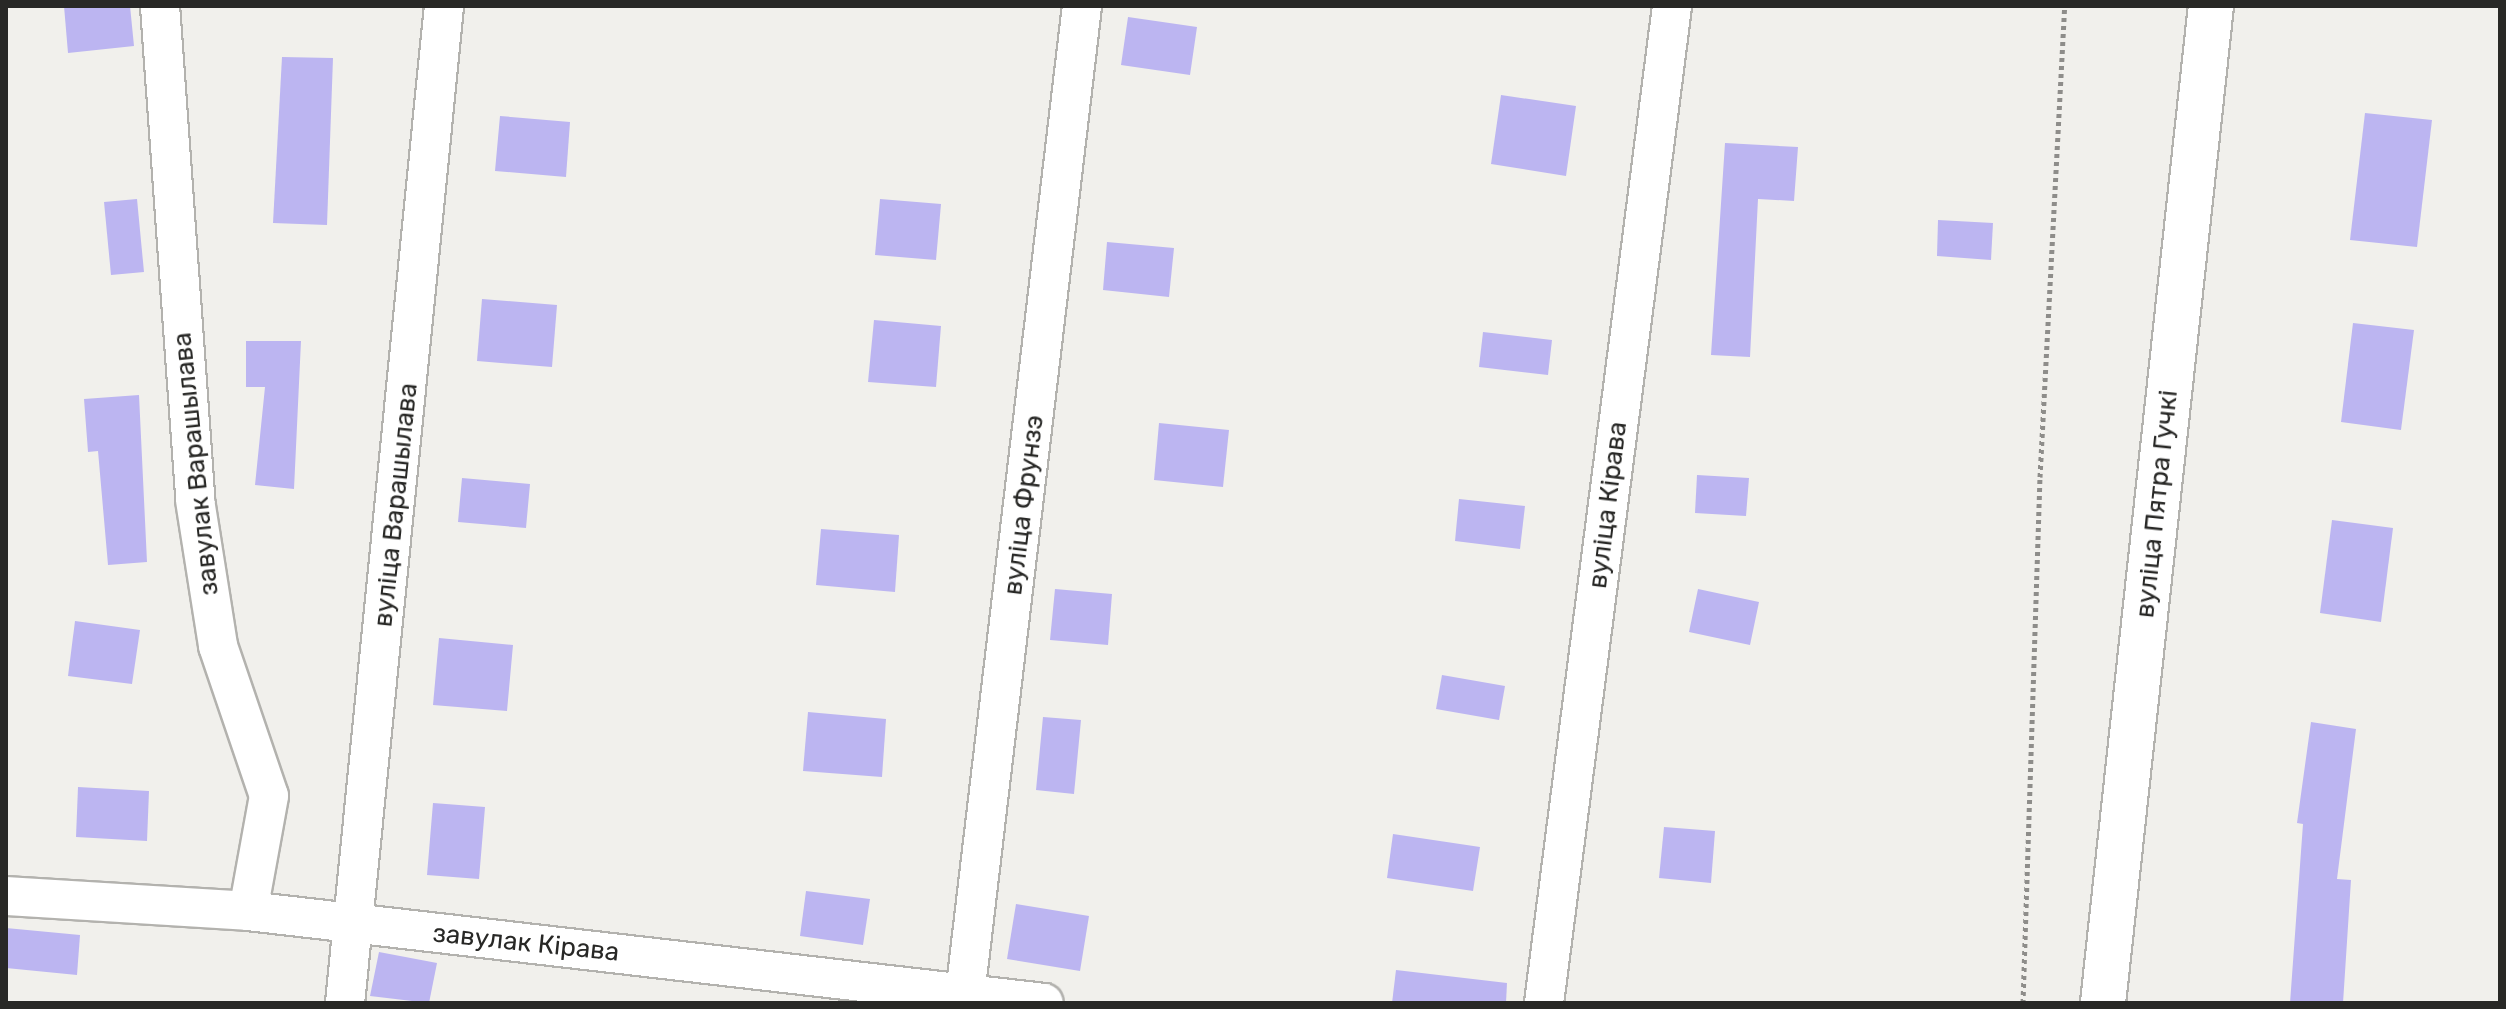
<!DOCTYPE html>
<html>
<head>
<meta charset="utf-8">
<style>
	body { margin:0 }
	#map { position:relative; width:2506px; height:1009px; overflow:hidden; background:#f1f0ec; font-family:Rubik,sans-serif }
	div>[style] { position:absolute }
	.building>* { inset:0; background:#bcb5f1 }
	.path>* { height:5px; margin-top:-2.5px; transform-origin:0; background:repeating-linear-gradient(90deg,#8e8d8a 0 4px,transparent 0 8px) }
	.roads { filter:drop-shadow(2px 0 #b3b2ae) drop-shadow(-2px 0 #b3b2ae) drop-shadow(0 2px #b3b2ae) drop-shadow(0 -2px #b3b2ae) }
	.street>* { height:38px; margin:-19px; padding:0 19px; transform-origin:19px; border-radius:19px; background:#fff }
	.secondary>* { height:44px; margin:-22px; padding:0 22px; transform-origin:22px; border-radius:22px; background:#fff }
	span { translate:-50% -50%; white-space:nowrap; text-align:center; line-height:1.15; -webkit-text-stroke:6px #fff; paint-order:stroke }
	.street-label { font-size:26px; color:#282826 }
	.frame { position:absolute; inset:0; border:8px solid #282826; pointer-events:none }
</style>
</head>
<body>
<div id="map">
	<div class="building">
		<div style="clip-path:polygon(64px 6px,130px 6px,134px 46px,68px 53px)"></div>
		<div style="clip-path:polygon(1128px 17px,1197px 27px,1190px 75px,1121px 65px)"></div>
		<div style="clip-path:polygon(282px 57px,333px 58px,327px 225px,273px 223px)"></div>
		<div style="clip-path:polygon(1501px 95px,1576px 106px,1566px 176px,1491px 164px)"></div>
		<div style="clip-path:polygon(2365px 113px,2432px 120px,2417px 247px,2350px 240px)"></div>
		<div style="clip-path:polygon(500px 116px,570px 122px,566px 177px,495px 171px)"></div>
		<div style="clip-path:polygon(1725px 143px,1798px 147px,1794px 201px,1758px 199px,1750px 357px,1711px 355px)"></div>
		<div style="clip-path:polygon(137px 199px,144px 272px,111px 275px,104px 202px)"></div>
		<div style="clip-path:polygon(880px 199px,941px 204px,936px 260px,875px 255px)"></div>
		<div style="clip-path:polygon(1938px 220px,1993px 223px,1991px 260px,1937px 256px)"></div>
		<div style="clip-path:polygon(1107px 242px,1174px 248px,1169px 297px,1103px 290px)"></div>
		<div style="clip-path:polygon(482px 299px,557px 305px,552px 367px,477px 361px)"></div>
		<div style="clip-path:polygon(874px 320px,941px 326px,936px 387px,868px 382px)"></div>
		<div style="clip-path:polygon(2353px 323px,2414px 330px,2401px 430px,2341px 422px)"></div>
		<div style="clip-path:polygon(1483px 332px,1552px 340px,1548px 375px,1479px 367px)"></div>
		<div style="clip-path:polygon(246px 341px,301px 341px,294px 489px,255px 485px,265px 387px,246px 387px)"></div>
		<div style="clip-path:polygon(139px 395px,147px 562px,108px 565px,98px 451px,88px 452px,84px 399px)"></div>
		<div style="clip-path:polygon(1159px 423px,1229px 430px,1223px 487px,1154px 480px)"></div>
		<div style="clip-path:polygon(1697px 475px,1749px 478px,1746px 516px,1695px 513px)"></div>
		<div style="clip-path:polygon(462px 478px,530px 484px,526px 528px,458px 522px)"></div>
		<div style="clip-path:polygon(1459px 499px,1525px 506px,1520px 549px,1455px 541px)"></div>
		<div style="clip-path:polygon(2332px 520px,2393px 528px,2381px 622px,2320px 613px)"></div>
		<div style="clip-path:polygon(821px 529px,899px 535px,895px 592px,816px 585px)"></div>
		<div style="clip-path:polygon(1055px 589px,1112px 594px,1108px 645px,1050px 640px)"></div>
		<div style="clip-path:polygon(1698px 589px,1759px 602px,1750px 645px,1689px 632px)"></div>
		<div style="clip-path:polygon(75px 621px,140px 630px,132px 684px,68px 676px)"></div>
		<div style="clip-path:polygon(439px 638px,513px 645px,507px 711px,433px 705px)"></div>
		<div style="clip-path:polygon(1442px 675px,1505px 686px,1499px 720px,1436px 709px)"></div>
		<div style="clip-path:polygon(808px 712px,886px 719px,882px 777px,803px 771px)"></div>
		<div style="clip-path:polygon(1043px 717px,1081px 720px,1074px 794px,1036px 790px)"></div>
		<div style="clip-path:polygon(2311px 722px,2356px 729px,2337px 879px,2351px 880px,2343px 1003px,2290px 1003px,2303px 824px,2297px 823px)"></div>
		<div style="clip-path:polygon(78px 787px,149px 791px,147px 841px,76px 837px)"></div>
		<div style="clip-path:polygon(433px 803px,485px 807px,479px 879px,427px 875px)"></div>
		<div style="clip-path:polygon(1664px 827px,1715px 831px,1711px 883px,1659px 878px)"></div>
		<div style="clip-path:polygon(1393px 834px,1480px 847px,1473px 891px,1387px 878px)"></div>
		<div style="clip-path:polygon(806px 891px,870px 899px,863px 945px,800px 936px)"></div>
		<div style="clip-path:polygon(1016px 904px,1089px 916px,1080px 971px,1007px 959px)"></div>
		<div style="clip-path:polygon(6px 928px,80px 935px,77px 975px,6px 968px)"></div>
		<div style="clip-path:polygon(379px 952px,437px 963px,429px 1003px,370px 996px)"></div>
		<div style="clip-path:polygon(1396px 970px,1507px 983px,1506px 1003px,1392px 1003px)"></div>
	</div>
	<div class="path">
		<div style="left:2023px;top:1003px;width:526px;rotate:-88.15deg"></div>
		<div style="left:2040px;top:477px;width:472px;rotate:-87deg"></div>
	</div>
	<div class="roads">
		<div class="street">
			<div style="left:160px;top:6px;width:495px;rotate:85.9deg"></div>
			<div style="left:195px;top:500px;width:148px;rotate:81deg"></div>
			<div style="left:218px;top:646px;width:158px;rotate:71.2deg"></div>
			<div style="left:269px;top:796px;width:117px;rotate:100.3deg"></div>
			<div style="left:6px;top:896px;width:242px;rotate:3.5deg"></div>
			<div style="left:248px;top:911px;width:801px;rotate:6.59deg"></div>
			<div style="left:345px;top:1003px;width:1002px;rotate:-84.33deg"></div>
			<div style="left:964px;top:1003px;width:1004px;rotate:-83.25deg"></div>
			<div style="left:1544px;top:1003px;width:1005px;rotate:-82.68deg"></div>
		</div>
		<div class="secondary">
			<div style="left:2103px;top:1003px;width:1003px;rotate:-83.82deg"></div>
		</div>
	</div>
	<div class="street-label">
		<span style="left:196px;top:464px;rotate:-96deg">завулак Варашылава</span>
		<span style="left:2157px;top:504px;rotate:-84deg">вуліца Пятра Гучкі</span>
		<span style="left:396px;top:505px;rotate:-84deg">вуліца Варашылава</span>
		<span style="left:1024px;top:505px;rotate:-83deg">вуліца Фрунзэ</span>
		<span style="left:1608px;top:505px;rotate:-83deg">вуліца Кірава</span>
		<span style="left:526px;top:943px;rotate:6deg">завулак Кірава</span>
	</div>
	<div class="frame"></div>
</div>
</body>
</html>
